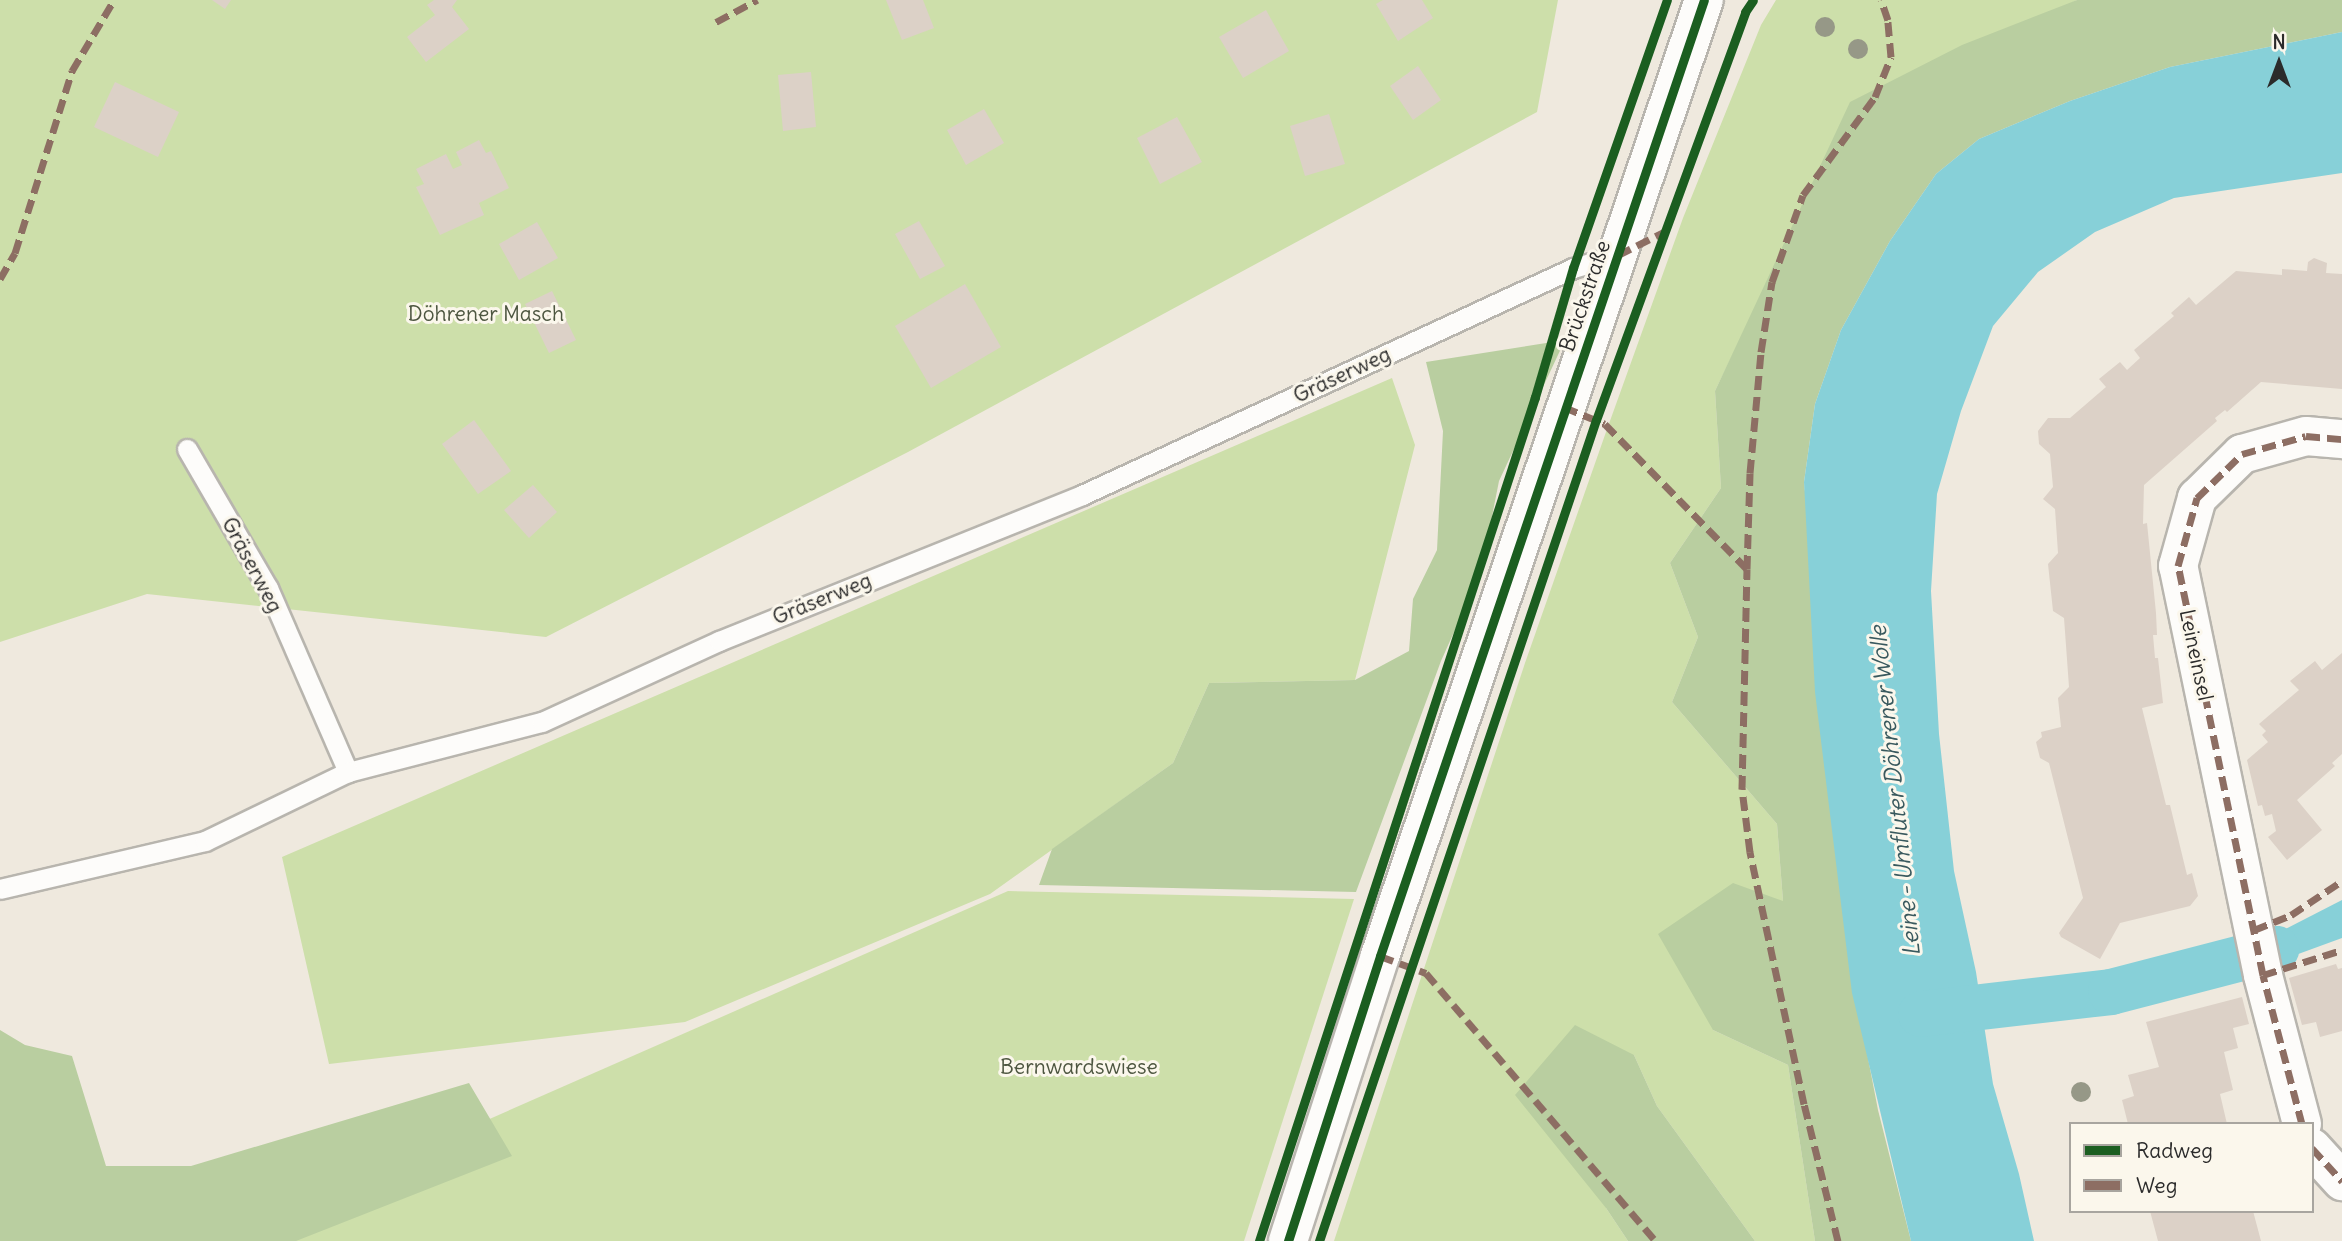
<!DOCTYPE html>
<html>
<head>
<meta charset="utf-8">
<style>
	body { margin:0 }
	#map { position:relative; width:2342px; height:1241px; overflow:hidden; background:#efe9de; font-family:Delius,sans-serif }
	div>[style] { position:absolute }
	.green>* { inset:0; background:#cddfaa }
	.forest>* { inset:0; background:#b9cea0 }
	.water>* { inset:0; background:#87d0d8 }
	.canal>* { height:46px; margin:-23px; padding:0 23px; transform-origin:23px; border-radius:23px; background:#87d0d8 }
	.building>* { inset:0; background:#dcd1c7 }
	.roads { filter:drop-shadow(2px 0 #b8b5ae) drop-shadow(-2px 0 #b8b5ae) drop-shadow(0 2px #b8b5ae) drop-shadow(0 -2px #b8b5ae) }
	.service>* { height:19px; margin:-9.5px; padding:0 9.5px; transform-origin:9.5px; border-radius:9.5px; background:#fdfcfa }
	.minor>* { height:38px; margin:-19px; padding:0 19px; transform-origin:19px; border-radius:19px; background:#fdfcfa }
	.tertiary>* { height:38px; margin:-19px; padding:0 19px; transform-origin:19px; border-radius:19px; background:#fdfcfa }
	.quiet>* { height:7px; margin-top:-3.5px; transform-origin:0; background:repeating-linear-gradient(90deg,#8d6e63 0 14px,transparent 0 21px) }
	.cycleway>* { height:9px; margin:-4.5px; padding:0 4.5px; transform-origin:4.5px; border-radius:4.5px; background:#1b5e20 }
	.trees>* { width:20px; height:20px; margin:-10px; border-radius:50%; background:#969887 }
	span { translate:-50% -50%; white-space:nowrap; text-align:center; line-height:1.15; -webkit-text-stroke:6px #fbf7ec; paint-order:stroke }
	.street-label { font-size:21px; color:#2b2b2b }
	.park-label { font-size:21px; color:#4d5640 }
	.water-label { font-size:23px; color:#39595e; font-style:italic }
	.legend { position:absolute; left:2069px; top:1122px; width:245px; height:91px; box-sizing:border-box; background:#fbf7ec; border:2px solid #a8a59f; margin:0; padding:9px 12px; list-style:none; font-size:21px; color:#2b2b2b }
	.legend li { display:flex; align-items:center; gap:14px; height:35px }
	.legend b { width:35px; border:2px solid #a8a59f }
	.north { position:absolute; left:2244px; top:28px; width:70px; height:70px; -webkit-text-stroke:5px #fbf7ec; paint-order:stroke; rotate:0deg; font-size:19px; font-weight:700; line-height:28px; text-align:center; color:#2b2b2b }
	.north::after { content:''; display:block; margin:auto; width:24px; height:32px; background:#2b2b2b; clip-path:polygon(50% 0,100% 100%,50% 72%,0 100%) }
</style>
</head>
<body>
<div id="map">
	<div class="green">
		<div style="clip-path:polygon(0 0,1558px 0,1537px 112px,908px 452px,546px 637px,147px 594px,0 642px)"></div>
		<div style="clip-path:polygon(1776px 0,2077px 0,2058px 10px,1759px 300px,1715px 391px,1721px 488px,1670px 563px,1698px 637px,1672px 702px,1777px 824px,1783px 901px,1713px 1030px,1788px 1065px,1815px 1241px,1755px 1241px,1657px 1106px,1634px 1055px,1606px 1208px,1628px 1241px,1334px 1241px,1525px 663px,1606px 432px,1683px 218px,1761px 25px)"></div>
		<div style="clip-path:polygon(1392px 378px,1415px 445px,1355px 680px,1209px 683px,1173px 763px,990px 894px,685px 1022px,329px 1064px,282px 857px)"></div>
		<div style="clip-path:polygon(1008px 891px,1354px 899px,1244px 1241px,212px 1241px)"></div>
	</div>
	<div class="forest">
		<div style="clip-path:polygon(2077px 0,2342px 0,2342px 32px,2170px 67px,2070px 101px,1979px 139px,1936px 174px,1890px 241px,1841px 330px,1815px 404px,1804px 482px,1856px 996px,1878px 1110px,1911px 1241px,1815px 1241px,1788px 1065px,1713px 1030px,1658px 934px,1733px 883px,1783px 901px,1777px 824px,1672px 702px,1698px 637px,1670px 563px,1721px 488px,1715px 391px,1850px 102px,1962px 45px)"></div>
		<div style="clip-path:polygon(1565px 340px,1499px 481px,1481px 572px,1441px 661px,1356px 892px,1039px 885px,1052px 849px,1173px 763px,1209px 683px,1355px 680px,1409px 651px,1413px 599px,1437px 550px,1443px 431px,1426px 362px)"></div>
		<div style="clip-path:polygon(1575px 1025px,1634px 1055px,1657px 1106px,1755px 1241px,1628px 1241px,1606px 1208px,1515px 1095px)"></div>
		<div style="clip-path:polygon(0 1030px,25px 1045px,72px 1056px,106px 1166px,191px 1166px,469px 1083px,512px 1156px,296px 1241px,0 1241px)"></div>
	</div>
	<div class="water">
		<div style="clip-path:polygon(2342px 32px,2342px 173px,2174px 198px,2095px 232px,2038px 272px,1993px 326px,1961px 411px,1937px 494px,1931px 591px,1939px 734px,1954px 871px,1976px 972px,1993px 1084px,2019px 1174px,2034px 1241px,1911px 1241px,1852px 993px,1815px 692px,1804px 482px,1815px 404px,1841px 330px,1890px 241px,1936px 174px,1979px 139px,2070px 101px,2170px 67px)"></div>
		<div style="clip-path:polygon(2342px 900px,2342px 938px,2279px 961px,2272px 936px)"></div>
	</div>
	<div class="canal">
		<div style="left:1921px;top:1014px;width:191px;rotate:-6.6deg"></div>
		<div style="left:2111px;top:992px;width:171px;rotate:-14.6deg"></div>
	</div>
	<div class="building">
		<div style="clip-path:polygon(212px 0,231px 0,225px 9px)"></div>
		<div style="clip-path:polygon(434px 0,457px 0,452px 7px,469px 29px,426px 62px,407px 37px,435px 15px,427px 5px)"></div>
		<div style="clip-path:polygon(886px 0,923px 0,934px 28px,902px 40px)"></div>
		<div style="clip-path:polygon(1383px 0,1422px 0,1433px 18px,1398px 41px,1376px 4px)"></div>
		<div style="clip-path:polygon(1266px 10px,1289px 51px,1243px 78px,1219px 37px)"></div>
		<div style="clip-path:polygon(1418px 66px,1441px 100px,1413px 120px,1390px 86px)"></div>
		<div style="clip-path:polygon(811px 72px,816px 127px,783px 131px,778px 75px)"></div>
		<div style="clip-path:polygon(115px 82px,179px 112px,158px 157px,94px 127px)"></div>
		<div style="clip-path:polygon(984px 109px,1004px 143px,966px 165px,947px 130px)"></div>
		<div style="clip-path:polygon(1329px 114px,1345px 164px,1305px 176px,1290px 126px)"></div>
		<div style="clip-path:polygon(1177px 117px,1202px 162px,1160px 184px,1137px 138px)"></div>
		<div style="clip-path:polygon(479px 140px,486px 153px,491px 151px,509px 188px,479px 203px,484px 215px,440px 235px,416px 187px,424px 184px,416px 169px,446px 154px,453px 169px,462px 165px,456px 152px)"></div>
		<div style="clip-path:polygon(919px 221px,945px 266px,920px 279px,895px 234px)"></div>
		<div style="clip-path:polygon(537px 222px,558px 258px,519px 280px,499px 244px)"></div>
		<div style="clip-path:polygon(2314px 258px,2327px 263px,2326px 273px,2342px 274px,2342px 389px,2261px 382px,2227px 412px,2225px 410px,2215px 418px,2217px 421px,2144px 485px,2143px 524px,2147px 523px,2156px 613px,2157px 635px,2153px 635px,2155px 658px,2158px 658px,2163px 703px,2142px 708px,2166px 805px,2170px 805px,2187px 875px,2192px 873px,2198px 896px,2190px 906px,2120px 923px,2100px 959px,2061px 937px,2059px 933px,2083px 898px,2049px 763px,2040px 758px,2036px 742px,2042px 737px,2041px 732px,2061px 727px,2058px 698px,2069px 687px,2064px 618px,2053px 611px,2048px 564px,2058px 553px,2055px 509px,2043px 499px,2053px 487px,2050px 454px,2039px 444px,2038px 431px,2048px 418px,2070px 418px,2106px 387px,2099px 379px,2120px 362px,2127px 370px,2140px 358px,2134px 350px,2174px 316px,2171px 313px,2189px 297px,2196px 305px,2236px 271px,2282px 275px,2282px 269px,2307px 271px,2308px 262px)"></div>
		<div style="clip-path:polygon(965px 284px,1001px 347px,931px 388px,895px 326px)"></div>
		<div style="clip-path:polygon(552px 291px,576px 340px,549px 353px,525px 304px)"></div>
		<div style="clip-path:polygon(474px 420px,511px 471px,478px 494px,442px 444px)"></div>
		<div style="clip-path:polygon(533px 485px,557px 512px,529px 538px,504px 510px)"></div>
		<div style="clip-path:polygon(2342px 653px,2342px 754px,2332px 763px,2335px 766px,2297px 800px,2322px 830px,2287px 860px,2268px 837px,2276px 831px,2272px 814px,2265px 816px,2262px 805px,2258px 806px,2247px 760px,2268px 742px,2262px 735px,2266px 731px,2259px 724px,2299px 690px,2290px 681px,2315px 661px,2322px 670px)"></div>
		<div style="clip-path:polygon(2336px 964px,2338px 969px,2342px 968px,2342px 1031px,2320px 1037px,2316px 1022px,2302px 1025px,2289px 978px)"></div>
		<div style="clip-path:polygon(2242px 997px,2249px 1024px,2233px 1028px,2238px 1048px,2224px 1052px,2233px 1090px,2220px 1094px,2227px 1124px,2128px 1124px,2122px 1100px,2134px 1096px,2128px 1075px,2159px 1067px,2146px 1022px)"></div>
		<div style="clip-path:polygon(2150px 1211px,2253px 1211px,2261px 1241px,2158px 1241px)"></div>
	</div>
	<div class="roads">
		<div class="service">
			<div style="left:187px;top:449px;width:161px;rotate:59.8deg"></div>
			<div style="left:268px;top:588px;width:201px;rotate:66.5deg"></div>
			<div style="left:348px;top:772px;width:200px;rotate:-14.5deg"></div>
			<div style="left:542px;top:722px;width:195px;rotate:-24.6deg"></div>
			<div style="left:719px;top:641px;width:391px;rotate:-21.9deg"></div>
			<div style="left:1082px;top:495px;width:541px;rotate:-24.81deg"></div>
			<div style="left:1573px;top:268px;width:47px;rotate:-16.1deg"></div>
			<div style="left:0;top:889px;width:211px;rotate:-13.2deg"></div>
			<div style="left:205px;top:841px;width:159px;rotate:-25.8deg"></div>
		</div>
		<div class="minor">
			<div style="left:2302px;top:1124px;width:154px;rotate:-104.7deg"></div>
			<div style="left:2263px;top:975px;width:418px;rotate:-101.7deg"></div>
			<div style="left:2178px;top:566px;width:71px;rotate:-74.4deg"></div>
			<div style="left:2197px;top:498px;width:63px;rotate:-44.4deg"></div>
			<div style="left:2242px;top:454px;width:66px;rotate:-15.7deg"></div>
			<div style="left:2306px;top:436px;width:36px;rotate:5deg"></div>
			<div style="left:2312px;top:1148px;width:45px;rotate:47.7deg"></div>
		</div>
		<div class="tertiary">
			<div style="left:1288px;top:1241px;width:299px;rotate:-72.1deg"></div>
			<div style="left:1380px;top:956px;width:1009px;rotate:-71.28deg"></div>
		</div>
	</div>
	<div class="quiet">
		<div style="left:716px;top:22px;width:47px;rotate:-28.2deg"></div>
		<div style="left:1618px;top:255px;width:51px;rotate:-26.6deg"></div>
		<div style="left:0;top:279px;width:30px;rotate:-60deg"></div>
		<div style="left:15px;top:253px;width:191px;rotate:-72.6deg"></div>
		<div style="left:72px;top:71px;width:82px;rotate:-59.4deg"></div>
		<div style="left:1564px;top:407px;width:44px;rotate:22.5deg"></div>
		<div style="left:1605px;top:424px;width:203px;rotate:45.6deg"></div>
		<div style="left:2254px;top:930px;width:40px;rotate:-22deg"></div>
		<div style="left:2291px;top:915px;width:61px;rotate:-33.7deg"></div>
		<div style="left:1380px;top:956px;width:49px;rotate:20.3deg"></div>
		<div style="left:1426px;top:973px;width:353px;rotate:49.4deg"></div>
		<div style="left:2263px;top:975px;width:83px;rotate:-17.6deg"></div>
		<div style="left:2302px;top:1124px;width:154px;rotate:-104.7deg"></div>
		<div style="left:2263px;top:975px;width:418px;rotate:-101.7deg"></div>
		<div style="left:2178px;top:566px;width:71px;rotate:-74.4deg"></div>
		<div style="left:2197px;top:498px;width:63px;rotate:-44.4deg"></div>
		<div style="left:2242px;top:454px;width:66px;rotate:-15.7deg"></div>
		<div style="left:2306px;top:436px;width:36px;rotate:5deg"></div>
		<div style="left:2312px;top:1148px;width:45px;rotate:47.7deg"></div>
		<div style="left:1838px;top:1241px;width:141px;rotate:-103.9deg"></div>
		<div style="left:1804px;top:1104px;width:258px;rotate:-102.1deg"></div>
		<div style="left:1750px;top:852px;width:64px;rotate:-97.2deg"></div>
		<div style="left:1742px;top:789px;width:220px;rotate:-88.7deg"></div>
		<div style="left:1747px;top:569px;width:96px;rotate:-88.2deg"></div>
		<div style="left:1750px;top:473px;width:121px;rotate:-84.8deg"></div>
		<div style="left:1761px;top:352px;width:71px;rotate:-81.1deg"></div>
		<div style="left:1772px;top:282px;width:92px;rotate:-70.4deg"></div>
		<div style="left:1803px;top:195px;width:122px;rotate:-53.7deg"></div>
		<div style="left:1875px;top:97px;width:43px;rotate:-68.2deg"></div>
		<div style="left:1891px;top:57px;width:37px;rotate:-95deg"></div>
		<div style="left:1888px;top:20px;width:21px;rotate:-109deg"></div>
	</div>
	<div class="cycleway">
		<div style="left:1259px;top:1241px;width:888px;rotate:-71.89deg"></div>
		<div style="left:1535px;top:397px;width:134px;rotate:-73.6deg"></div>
		<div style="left:1573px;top:268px;width:284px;rotate:-70.7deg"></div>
		<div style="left:1288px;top:1241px;width:299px;rotate:-72.1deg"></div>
		<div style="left:1380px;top:956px;width:1009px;rotate:-71.28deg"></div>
		<div style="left:1319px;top:1241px;width:866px;rotate:-71.36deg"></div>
		<div style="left:1596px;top:420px;width:434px;rotate:-69.9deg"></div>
		<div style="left:1745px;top:12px;width:14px;rotate:-56deg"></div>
	</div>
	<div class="trees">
		<div style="left:1825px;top:27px"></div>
		<div style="left:1858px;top:49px"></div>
		<div style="left:2081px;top:1092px"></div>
	</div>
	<div class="street-label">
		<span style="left:1585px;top:296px;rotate:-71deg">Brückstraße</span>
		<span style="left:1342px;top:375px;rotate:-25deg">Gräserweg</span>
		<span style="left:252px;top:565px;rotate:62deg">Gräserweg</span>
		<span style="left:822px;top:599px;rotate:-22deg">Gräserweg</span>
		<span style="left:2196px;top:655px;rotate:78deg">Leineinsel</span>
	</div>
	<div class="park-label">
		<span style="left:486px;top:314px">Döhrener Masch</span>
		<span style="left:1079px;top:1067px">Bernwardswiese</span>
	</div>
	<div class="water-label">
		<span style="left:1895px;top:791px;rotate:-96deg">Leine - Umfluter Döhrener Wolle</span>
	</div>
	<ul class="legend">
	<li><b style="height:9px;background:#1b5e20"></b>Radweg</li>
	<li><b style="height:9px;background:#8d6e63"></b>Weg</li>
	</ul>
	<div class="north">N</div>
</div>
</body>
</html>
